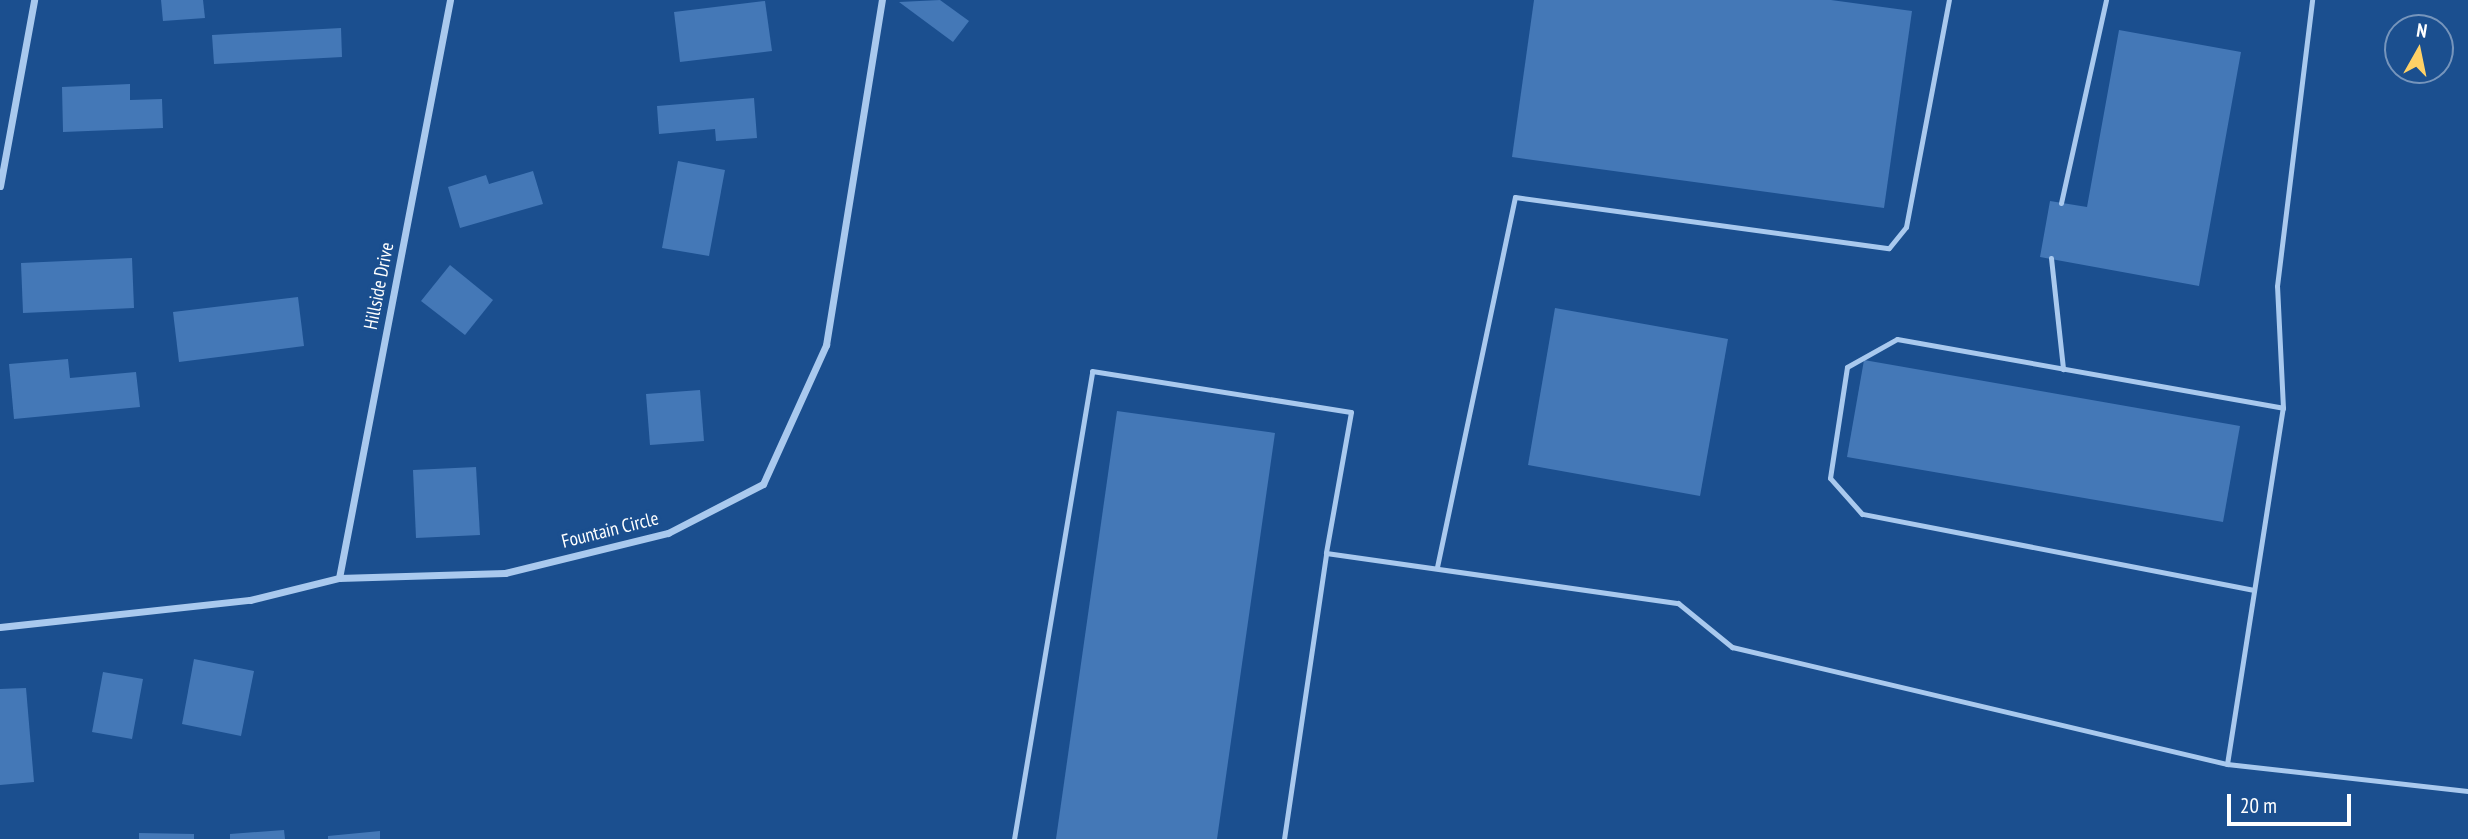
<!DOCTYPE html>
<html>
<head>
<meta charset="utf-8">
<style>
	body { margin:0 }
	#map { position:relative; width:2468px; height:839px; overflow:hidden; background:#1b4f8f; font-family:"PT Sans Narrow",sans-serif }
	div>[style] { position:absolute }
	.building>* { inset:0; background:#4478b7 }
	.lane>* { height:5px; margin:-2.5px; padding:0 2.5px; transform-origin:2.5px; border-radius:2.5px; background:#a9c9ee }
	.street>* { height:7px; margin:-3.5px; padding:0 3.5px; transform-origin:3.5px; border-radius:3.5px; background:#a9c9ee }
	span { translate:-50% -50%; white-space:nowrap; text-align:center; line-height:1.15; -webkit-text-stroke:7px #1b4f8f; paint-order:stroke }
	.street-label { font-size:19px; color:#fff }
	.north { position:absolute; left:2384px; top:14px; width:70px; height:70px; box-sizing:border-box; background:#1b4f8f; border:2px solid #7695bc; border-radius:50%; rotate:9deg; font-size:19px; font-weight:700; line-height:28px; text-align:center; color:#fff }
	.north::after { content:''; display:block; margin:auto; width:24px; height:32px; background:#ffd166; clip-path:polygon(50% 0,100% 100%,50% 72%,0 100%) }
	.scale { position:absolute; left:2227px; top:794px; width:124px; height:32px; box-sizing:border-box; border:4px solid #fff; border-top:0; padding-left:9px; font-size:21px; line-height:24px; white-space:nowrap; color:#fff; -webkit-text-stroke:5px #1b4f8f; paint-order:stroke }
</style>
</head>
<body>
<div id="map">
	<div class="building">
		<div style="clip-path:polygon(161px 0,203px 0,205px 18px,163px 21px)"></div>
		<div style="clip-path:polygon(940px 0,969px 21px,953px 42px,899px 2px)"></div>
		<div style="clip-path:polygon(1534px 0,1831px 0,1912px 11px,1884px 208px,1512px 157px)"></div>
		<div style="clip-path:polygon(765px 1px,772px 51px,680px 62px,674px 12px)"></div>
		<div style="clip-path:polygon(341px 28px,342px 57px,214px 64px,212px 35px)"></div>
		<div style="clip-path:polygon(2119px 30px,2241px 52px,2199px 286px,2040px 257px,2050px 201px,2087px 207px)"></div>
		<div style="clip-path:polygon(130px 84px,130px 100px,162px 99px,163px 128px,63px 132px,62px 87px)"></div>
		<div style="clip-path:polygon(754px 98px,757px 138px,716px 141px,715px 129px,659px 134px,657px 106px)"></div>
		<div style="clip-path:polygon(678px 161px,725px 170px,709px 256px,662px 248px)"></div>
		<div style="clip-path:polygon(533px 171px,543px 204px,460px 228px,448px 187px,486px 175px,489px 184px)"></div>
		<div style="clip-path:polygon(132px 258px,134px 308px,23px 313px,21px 263px)"></div>
		<div style="clip-path:polygon(450px 265px,493px 300px,465px 335px,421px 301px)"></div>
		<div style="clip-path:polygon(298px 297px,304px 346px,179px 362px,173px 312px)"></div>
		<div style="clip-path:polygon(1555px 308px,1728px 339px,1700px 496px,1528px 465px)"></div>
		<div style="clip-path:polygon(68px 359px,70px 378px,136px 372px,140px 407px,14px 419px,9px 364px)"></div>
		<div style="clip-path:polygon(1864px 360px,2240px 426px,2223px 522px,1847px 457px)"></div>
		<div style="clip-path:polygon(700px 390px,704px 441px,650px 445px,646px 394px)"></div>
		<div style="clip-path:polygon(1117px 411px,1275px 433px,1217px 839px,1056px 839px)"></div>
		<div style="clip-path:polygon(476px 467px,480px 535px,416px 538px,413px 470px)"></div>
		<div style="clip-path:polygon(194px 659px,254px 671px,241px 736px,182px 724px)"></div>
		<div style="clip-path:polygon(103px 672px,143px 679px,132px 739px,92px 732px)"></div>
		<div style="clip-path:polygon(26px 688px,34px 782px,0 785px,0 689px)"></div>
		<div style="clip-path:polygon(284px 830px,285px 839px,230px 839px,230px 834px)"></div>
		<div style="clip-path:polygon(380px 831px,380px 839px,328px 839px,328px 836px)"></div>
		<div style="clip-path:polygon(139px 833px,194px 834px,194px 839px,139px 839px)"></div>
	</div>
	<div class="lane">
		<div style="left:2061px;top:203px;width:208px;rotate:-77.5deg"></div>
		<div style="left:2051px;top:258px;width:112px;rotate:83.8deg"></div>
		<div style="left:1437px;top:567px;width:378px;rotate:-78.1deg"></div>
		<div style="left:1515px;top:197px;width:377px;rotate:7.8deg"></div>
		<div style="left:1889px;top:248px;width:27px;rotate:-51deg"></div>
		<div style="left:1906px;top:227px;width:231px;rotate:-79.3deg"></div>
		<div style="left:2254px;top:590px;width:399px;rotate:-169deg"></div>
		<div style="left:1862px;top:514px;width:48px;rotate:-131.6deg"></div>
		<div style="left:1830px;top:478px;width:112px;rotate:-81.3deg"></div>
		<div style="left:1847px;top:367px;width:57px;rotate:-29.2deg"></div>
		<div style="left:1897px;top:339px;width:392px;rotate:10.1deg"></div>
		<div style="left:2227px;top:764px;width:360px;rotate:-81.1deg"></div>
		<div style="left:2283px;top:408px;width:122px;rotate:-92.8deg"></div>
		<div style="left:2277px;top:286px;width:288px;rotate:-83deg"></div>
		<div style="left:1014px;top:839px;width:474px;rotate:-80.5deg"></div>
		<div style="left:1092px;top:371px;width:262px;rotate:9deg"></div>
		<div style="left:1351px;top:412px;width:143px;rotate:100.1deg"></div>
		<div style="left:1284px;top:839px;width:289px;rotate:-81.6deg"></div>
		<div style="left:1326px;top:553px;width:356px;rotate:8.1deg"></div>
		<div style="left:1678px;top:603px;width:70px;rotate:39.2deg"></div>
		<div style="left:1732px;top:647px;width:509px;rotate:13.3deg"></div>
		<div style="left:2227px;top:764px;width:243px;rotate:6.4deg"></div>
	</div>
	<div class="street">
		<div style="left:0;top:186px;width:189px;rotate:-79.6deg"></div>
		<div style="left:339px;top:578px;width:589px;rotate:-79.13deg"></div>
		<div style="left:0;top:627px;width:251px;rotate:-6.2deg"></div>
		<div style="left:250px;top:600px;width:92px;rotate:-13.9deg"></div>
		<div style="left:339px;top:578px;width:166px;rotate:-1.7deg"></div>
		<div style="left:505px;top:573px;width:168px;rotate:-13.8deg"></div>
		<div style="left:668px;top:533px;width:107px;rotate:-27.3deg"></div>
		<div style="left:763px;top:484px;width:153px;rotate:-65.6deg"></div>
		<div style="left:826px;top:345px;width:350px;rotate:-80.8deg"></div>
	</div>
	<div class="street-label">
		<span style="left:379px;top:286px;rotate:-79deg">Hillside Drive</span>
		<span style="left:610px;top:530px;rotate:-14deg">Fountain Circle</span>
	</div>
	<div class="north">N</div>
	<div class="scale">20 m</div>
</div>
</body>
</html>
